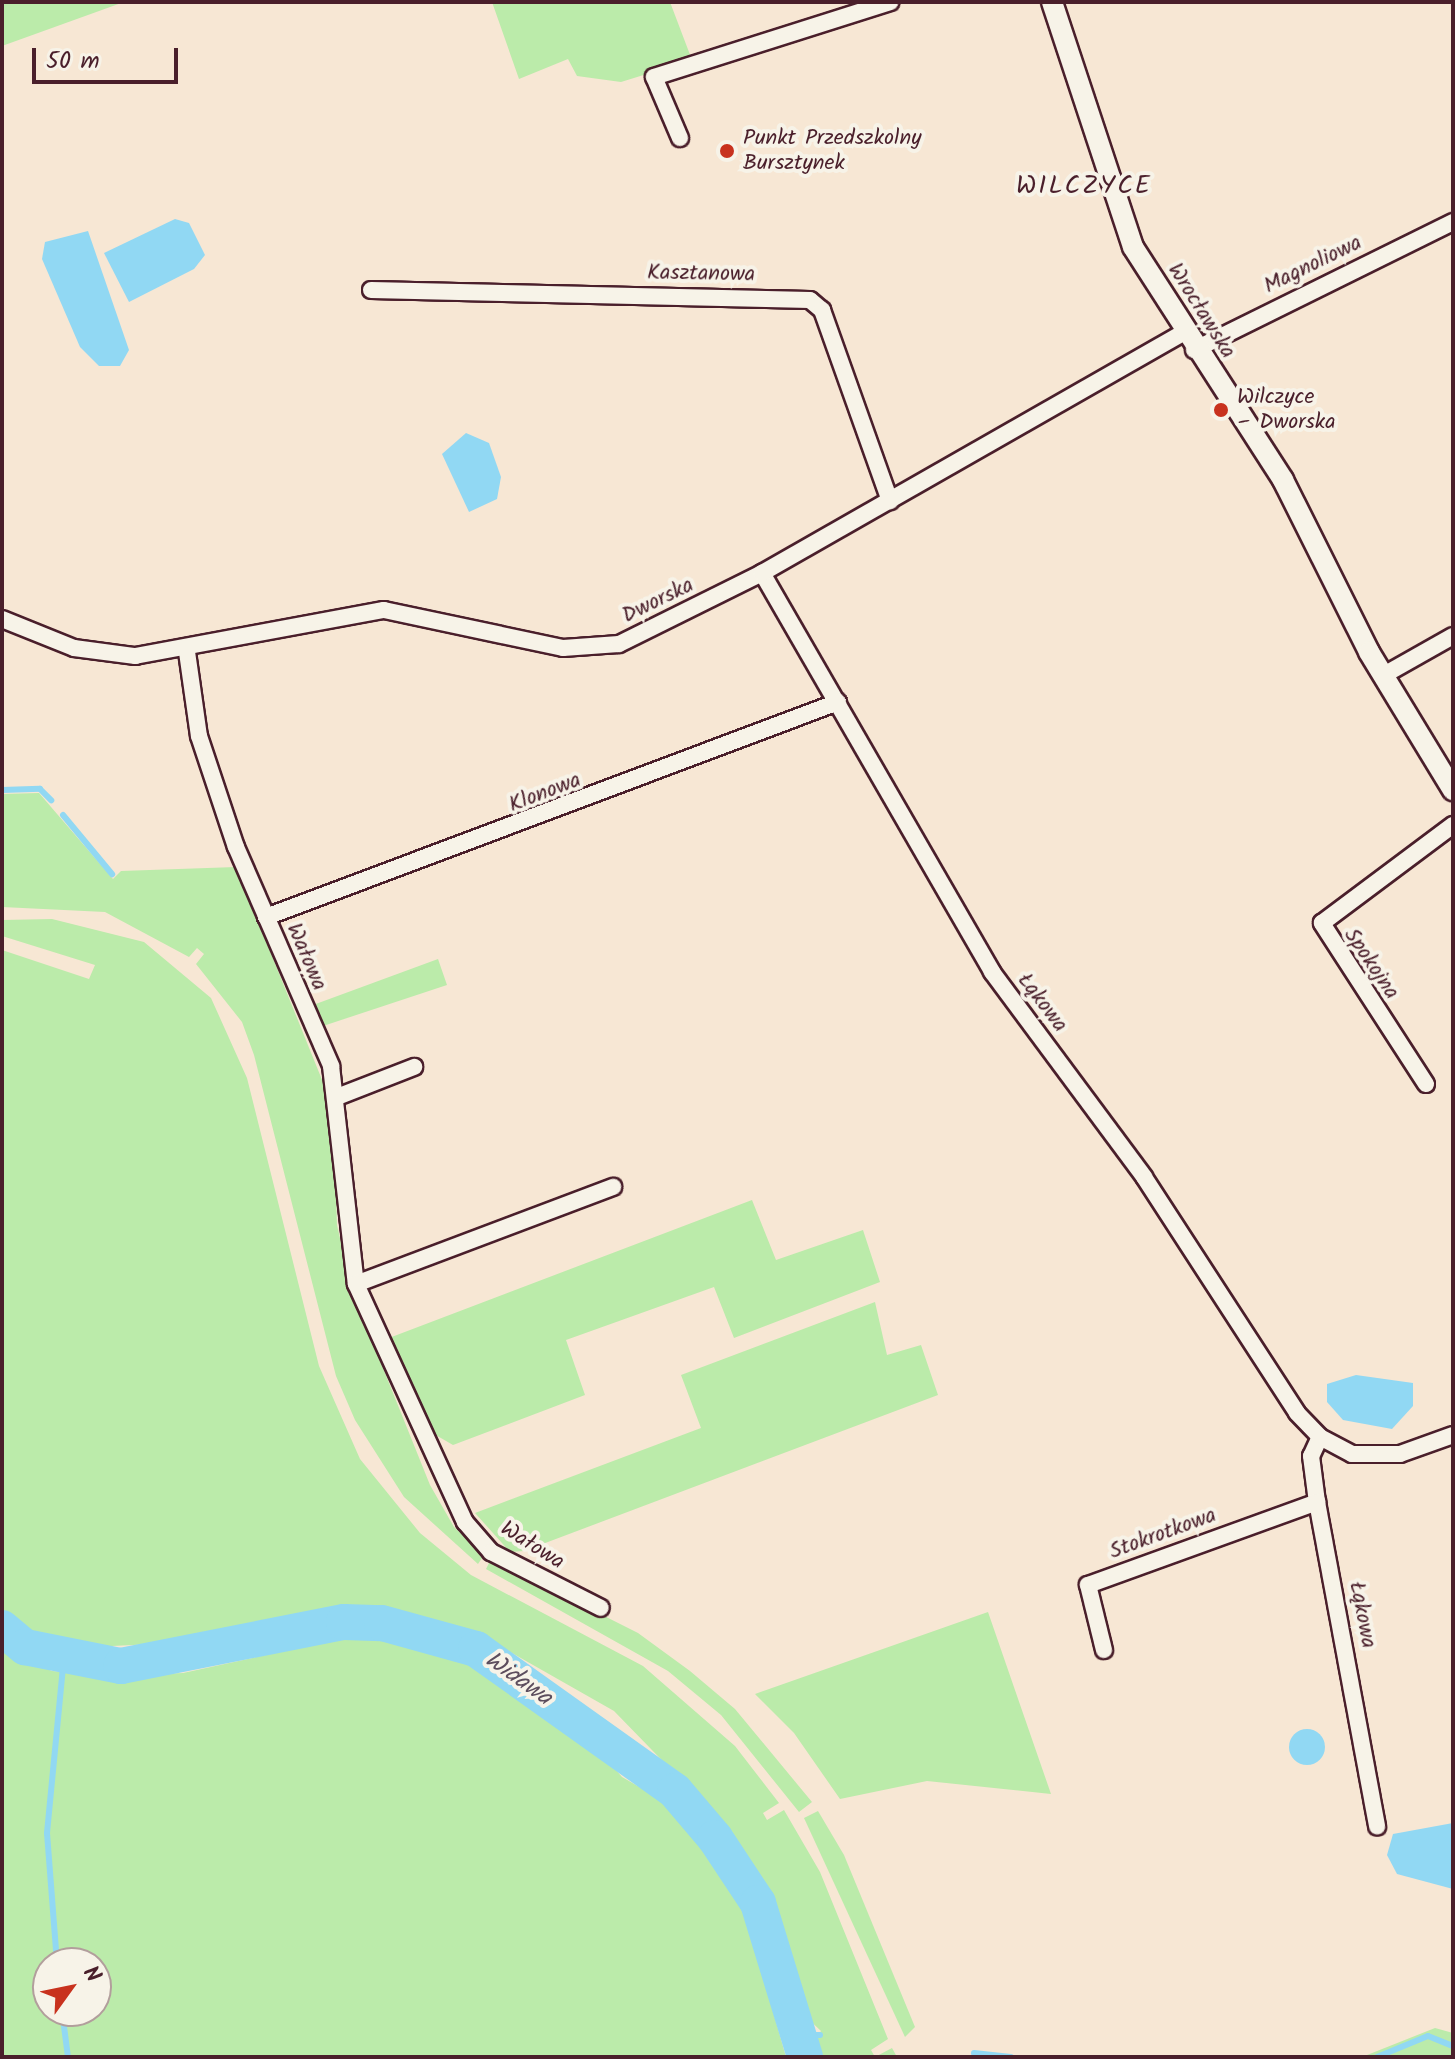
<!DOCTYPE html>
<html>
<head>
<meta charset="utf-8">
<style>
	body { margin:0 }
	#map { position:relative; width:1455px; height:2059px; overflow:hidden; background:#f7e7d4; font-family:Kalam,sans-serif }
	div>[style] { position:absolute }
	.green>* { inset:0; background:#bbebaa }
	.water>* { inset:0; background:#91d8f3 }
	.round { border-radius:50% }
	.stream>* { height:6px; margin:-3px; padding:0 3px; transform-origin:3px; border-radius:3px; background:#91d8f3 }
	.river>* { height:36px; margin:-18px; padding:0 18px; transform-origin:18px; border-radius:18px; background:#91d8f3 }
	.roads { filter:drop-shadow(2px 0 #4a1f2b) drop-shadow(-2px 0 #4a1f2b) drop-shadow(0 2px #4a1f2b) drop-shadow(0 -2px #4a1f2b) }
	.minor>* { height:16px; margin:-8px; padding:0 8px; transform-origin:8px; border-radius:8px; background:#f7f3e8 }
	.tertiary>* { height:20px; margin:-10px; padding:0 10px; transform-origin:10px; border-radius:10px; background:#f7f3e8 }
	.dots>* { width:22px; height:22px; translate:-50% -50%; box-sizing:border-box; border:4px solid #f7f3e8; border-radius:50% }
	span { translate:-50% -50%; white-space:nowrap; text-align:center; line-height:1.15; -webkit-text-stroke:8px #f7f3e8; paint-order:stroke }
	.poi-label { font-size:22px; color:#4a1f2b }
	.left { translate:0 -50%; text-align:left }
	.street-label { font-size:22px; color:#4a1f2b }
	.water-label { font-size:24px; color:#5c4d5d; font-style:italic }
	.quarter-label { font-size:26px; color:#4a1f2b; letter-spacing:2px }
	.frame { position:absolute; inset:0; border:4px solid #4a1f2b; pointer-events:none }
	.north { position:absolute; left:32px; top:1947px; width:80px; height:80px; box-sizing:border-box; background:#f7f3e8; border:2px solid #b29e9c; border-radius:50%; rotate:57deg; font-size:22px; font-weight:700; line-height:32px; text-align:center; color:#4a1f2b }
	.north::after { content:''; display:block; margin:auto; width:28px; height:36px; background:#c8321e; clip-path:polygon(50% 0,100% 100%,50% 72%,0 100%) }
	.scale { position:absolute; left:32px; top:48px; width:146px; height:36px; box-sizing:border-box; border:4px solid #4a1f2b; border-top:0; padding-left:10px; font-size:24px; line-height:28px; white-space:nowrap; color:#4a1f2b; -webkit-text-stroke:6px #f7f3e8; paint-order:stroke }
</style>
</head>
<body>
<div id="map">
	<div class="green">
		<div style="clip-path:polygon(2px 2px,124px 2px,2px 46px)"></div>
		<div style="clip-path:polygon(492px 2px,670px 2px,692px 60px,621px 82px,577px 76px,568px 59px,519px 79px)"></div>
		<div style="clip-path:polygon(39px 793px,113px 879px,121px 871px,236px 867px,333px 1107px,337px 1225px,352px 1291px,430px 1485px,454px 1527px,484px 1555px,478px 1564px,404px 1497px,355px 1420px,336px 1376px,254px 1055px,242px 1022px,196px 964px,204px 954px,197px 948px,189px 957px,105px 912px,2px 907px,2px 794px)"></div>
		<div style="clip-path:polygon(52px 919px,144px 942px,211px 998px,247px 1078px,319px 1366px,360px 1459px,420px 1533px,471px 1575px,643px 1666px,735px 1746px,779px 1803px,763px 1813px,767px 1820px,784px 1810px,820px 1872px,888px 2039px,871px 2050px,875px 2057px,892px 2048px,897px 2057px,821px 2057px,814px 2040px,821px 2031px,802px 2013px,775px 1907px,723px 1823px,614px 1711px,484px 1637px,422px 1616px,334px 1610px,175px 1643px,91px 1647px,30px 1633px,2px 1614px,2px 950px,89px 979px,95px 965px,2px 936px,2px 920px)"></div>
		<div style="clip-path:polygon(438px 959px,447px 985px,320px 1027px,313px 1005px)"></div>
		<div style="clip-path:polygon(752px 1200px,776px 1260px,863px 1230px,880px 1282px,734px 1338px,714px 1287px,566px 1340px,585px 1395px,453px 1445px,427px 1430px,389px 1338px)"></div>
		<div style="clip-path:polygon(875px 1302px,887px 1355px,921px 1345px,938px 1395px,524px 1551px,510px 1552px,475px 1513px,701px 1428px,681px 1375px)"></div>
		<div style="clip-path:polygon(491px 1559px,638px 1633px,690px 1671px,735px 1709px,812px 1802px,799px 1812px,721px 1715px,668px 1671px,486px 1569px)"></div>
		<div style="clip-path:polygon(988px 1612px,1051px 1794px,927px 1781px,840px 1799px,794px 1733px,755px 1694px)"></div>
		<div style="clip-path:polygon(evenodd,349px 1637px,410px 1639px,457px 1653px,582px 1731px,622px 1777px,669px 1804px,737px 1885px,786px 2057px,2px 2057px,2px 1648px,52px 1671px,112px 1676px,183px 1673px,349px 1637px,48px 1963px,96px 1963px,96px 2011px,48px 2011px,48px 1963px)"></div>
		<div style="clip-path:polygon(818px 1811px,844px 1855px,915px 2027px,905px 2037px,804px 1818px)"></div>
		<div style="clip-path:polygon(1435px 2028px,1453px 2033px,1453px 2057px,1362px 2057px)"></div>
	</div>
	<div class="water">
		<div style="clip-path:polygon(175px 219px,189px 223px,205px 255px,194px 269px,129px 302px,104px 253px)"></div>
		<div style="clip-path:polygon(88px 231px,129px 350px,120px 366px,99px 366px,80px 347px,42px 259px,45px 242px)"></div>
		<div style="clip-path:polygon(466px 433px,489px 443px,501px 477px,497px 499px,469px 512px,442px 454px)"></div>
		<div style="clip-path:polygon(1356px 1375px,1413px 1383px,1413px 1406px,1392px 1429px,1343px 1420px,1327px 1402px,1327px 1384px)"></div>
		<div class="round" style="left:1289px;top:1729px;width:36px;height:36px"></div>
		<div style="clip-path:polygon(1453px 1823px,1453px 1889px,1397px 1874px,1387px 1855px,1393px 1834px)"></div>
	</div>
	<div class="stream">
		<div style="left:2px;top:790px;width:38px;rotate:-2deg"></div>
		<div style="left:40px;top:789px;width:16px;rotate:45deg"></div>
		<div style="left:63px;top:815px;width:77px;rotate:50.3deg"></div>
		<div style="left:57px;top:1963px;width:130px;rotate:-94.4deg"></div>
		<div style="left:47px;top:1833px;width:176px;rotate:-84.5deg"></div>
		<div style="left:62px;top:2011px;width:46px;rotate:82.6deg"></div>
		<div style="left:796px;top:2035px;width:24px"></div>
		<div style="left:974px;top:2053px;width:37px;rotate:6deg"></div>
		<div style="left:1377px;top:2057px;width:55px;rotate:-22.4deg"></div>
		<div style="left:1428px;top:2036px;width:27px;rotate:22deg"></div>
	</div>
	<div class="river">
		<div style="left:2px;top:1628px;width:30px;rotate:40deg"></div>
		<div style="left:25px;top:1647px;width:98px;rotate:11.2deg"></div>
		<div style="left:121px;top:1666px;width:227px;rotate:-11.2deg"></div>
		<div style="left:344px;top:1622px;width:38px;rotate:2deg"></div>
		<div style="left:382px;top:1623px;width:98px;rotate:15.5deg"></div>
		<div style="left:476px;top:1649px;width:244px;rotate:35.5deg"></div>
		<div style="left:675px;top:1791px;width:62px;rotate:49.6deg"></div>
		<div style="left:715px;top:1838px;width:78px;rotate:56.5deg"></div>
		<div style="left:758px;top:1903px;width:161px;rotate:73deg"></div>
	</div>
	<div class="roads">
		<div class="minor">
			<div style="left:680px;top:138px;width:66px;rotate:-113.1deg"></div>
			<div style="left:654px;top:77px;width:248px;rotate:-17.6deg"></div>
			<div style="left:371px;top:290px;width:439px;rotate:1.3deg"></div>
			<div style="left:810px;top:300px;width:16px;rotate:40deg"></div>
			<div style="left:822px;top:310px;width:203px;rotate:70.4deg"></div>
			<div style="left:1194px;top:350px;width:289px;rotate:-26.3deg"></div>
			<div style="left:762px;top:573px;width:461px;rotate:60deg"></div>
			<div style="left:992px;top:972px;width:255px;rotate:53.4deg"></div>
			<div style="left:1144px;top:1177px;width:281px;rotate:57deg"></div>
			<div style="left:1297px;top:1413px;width:33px;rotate:46deg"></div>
			<div style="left:1320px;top:1437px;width:36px;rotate:28deg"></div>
			<div style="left:1352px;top:1454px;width:48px"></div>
			<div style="left:1400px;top:1454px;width:56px;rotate:-19.7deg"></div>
			<div style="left:2px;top:619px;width:78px;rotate:21.9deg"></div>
			<div style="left:74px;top:648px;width:62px;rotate:7.5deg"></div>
			<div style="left:135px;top:656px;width:253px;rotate:-10.5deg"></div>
			<div style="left:384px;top:610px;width:183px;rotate:12deg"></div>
			<div style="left:563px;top:648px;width:56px;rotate:-4.1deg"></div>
			<div style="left:619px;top:644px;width:160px;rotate:-26.4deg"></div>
			<div style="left:762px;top:573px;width:485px;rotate:-29.7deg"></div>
			<div style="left:187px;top:652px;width:85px;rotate:81.9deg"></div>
			<div style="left:199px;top:736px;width:117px;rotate:71.6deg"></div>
			<div style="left:236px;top:847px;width:239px;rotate:66.5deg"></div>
			<div style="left:331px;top:1066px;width:219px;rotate:83.5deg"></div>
			<div style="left:356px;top:1284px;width:275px;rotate:-20.7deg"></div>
			<div style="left:1382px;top:676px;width:81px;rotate:-29.4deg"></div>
			<div style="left:266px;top:917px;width:611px;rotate:-20.6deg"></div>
			<div style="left:1426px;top:1084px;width:192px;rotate:-122.9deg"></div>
			<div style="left:1322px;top:923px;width:164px;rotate:-36.8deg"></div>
			<div style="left:337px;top:1097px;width:83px;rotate:-21.3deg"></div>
			<div style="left:356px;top:1284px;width:262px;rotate:65.4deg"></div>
			<div style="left:465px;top:1522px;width:40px;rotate:49deg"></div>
			<div style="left:491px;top:1552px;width:123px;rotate:27deg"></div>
			<div style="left:1320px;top:1437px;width:21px;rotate:115deg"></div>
			<div style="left:1311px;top:1456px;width:46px;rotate:82.6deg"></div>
			<div style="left:1317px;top:1502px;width:330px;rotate:79.5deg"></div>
			<div style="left:1104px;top:1650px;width:67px;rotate:-103.8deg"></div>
			<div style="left:1088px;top:1585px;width:244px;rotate:-19.9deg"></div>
		</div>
		<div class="tertiary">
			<div style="left:1052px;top:2px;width:258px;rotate:71.7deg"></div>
			<div style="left:1133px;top:247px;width:277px;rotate:57.2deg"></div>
			<div style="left:1283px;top:480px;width:192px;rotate:63.4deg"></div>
			<div style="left:1369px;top:652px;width:162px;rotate:58.7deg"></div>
		</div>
	</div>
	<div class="dots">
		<div style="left:727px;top:151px;background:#c8321e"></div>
		<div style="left:1221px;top:410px;background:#c8321e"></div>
	</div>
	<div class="poi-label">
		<span class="left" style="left:743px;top:151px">Punkt Przedszkolny<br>Bursztynek</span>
		<span class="left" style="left:1237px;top:410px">Wilczyce<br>– Dworska</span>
	</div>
	<div class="street-label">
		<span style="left:1313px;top:265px;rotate:-26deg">Magnoliowa</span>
		<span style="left:701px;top:274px;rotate:1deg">Kasztanowa</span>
		<span style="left:1201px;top:311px;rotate:58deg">Wrocławska</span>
		<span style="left:658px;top:601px;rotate:-26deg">Dworska</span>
		<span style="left:545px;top:793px;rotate:-21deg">Klonowa</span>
		<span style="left:306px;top:957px;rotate:67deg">Wałowa</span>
		<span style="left:1371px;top:964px;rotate:56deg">Spokojna</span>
		<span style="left:1042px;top:1003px;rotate:53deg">Łąkowa</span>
		<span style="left:1163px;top:1534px;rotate:-20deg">Stokrotkowa</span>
		<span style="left:532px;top:1546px;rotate:32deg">Wałowa</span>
		<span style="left:1362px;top:1615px;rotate:79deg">Łąkowa</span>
	</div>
	<div class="water-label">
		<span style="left:518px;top:1679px;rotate:35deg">Widawa</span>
	</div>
	<div class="quarter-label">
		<span style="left:1084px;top:187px">WILCZYCE</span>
	</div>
	<div class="frame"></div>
	<div class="north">N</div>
	<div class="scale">50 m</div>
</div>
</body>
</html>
